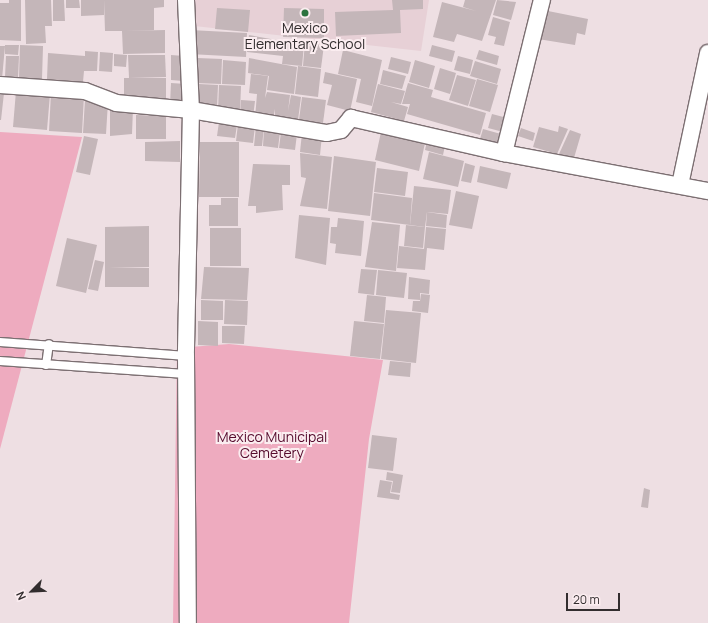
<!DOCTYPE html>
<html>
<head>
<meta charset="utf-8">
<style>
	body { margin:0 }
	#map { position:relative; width:708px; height:623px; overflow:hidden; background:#eedfe3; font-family:Manrope,sans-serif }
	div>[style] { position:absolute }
	.built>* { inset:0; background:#e7d0d6 }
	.green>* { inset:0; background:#eeabbf }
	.building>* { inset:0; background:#c4b6b9 }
	.roads { filter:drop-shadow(1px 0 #7c6f72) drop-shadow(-1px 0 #7c6f72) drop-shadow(0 1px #7c6f72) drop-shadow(0 -1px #7c6f72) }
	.lane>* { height:8px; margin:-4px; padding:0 4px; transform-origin:4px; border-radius:4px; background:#fff }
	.street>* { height:16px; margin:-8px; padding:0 8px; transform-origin:8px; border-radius:8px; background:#fff }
	.dots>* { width:11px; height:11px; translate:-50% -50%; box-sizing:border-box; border:2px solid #fbedf0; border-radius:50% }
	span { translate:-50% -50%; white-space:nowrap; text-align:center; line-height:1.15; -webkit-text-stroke:4px #fbedf0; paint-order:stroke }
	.poi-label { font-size:14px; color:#322d2e }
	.park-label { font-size:14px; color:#560b2d }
	.north { position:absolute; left:12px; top:571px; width:40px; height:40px; -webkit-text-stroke:3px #fbedf0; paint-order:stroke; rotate:246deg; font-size:11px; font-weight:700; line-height:16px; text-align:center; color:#322d2e }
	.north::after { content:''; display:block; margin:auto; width:14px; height:18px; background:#322d2e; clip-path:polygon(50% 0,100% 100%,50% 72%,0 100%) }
	.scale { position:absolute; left:566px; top:593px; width:54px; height:18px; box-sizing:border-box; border:2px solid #322d2e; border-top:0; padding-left:5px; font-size:12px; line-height:14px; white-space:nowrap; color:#322d2e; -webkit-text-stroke:3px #fbedf0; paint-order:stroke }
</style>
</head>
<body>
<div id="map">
	<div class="built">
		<div style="clip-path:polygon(183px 0,429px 0,421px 51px,185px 25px)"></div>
	</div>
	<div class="green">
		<div style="clip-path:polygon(0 132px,82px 137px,0 449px)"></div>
		<div style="clip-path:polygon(229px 344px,383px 360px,369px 439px,349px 623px,173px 623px,177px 348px)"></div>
	</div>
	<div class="building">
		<div style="clip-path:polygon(9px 0,21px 0,21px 41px,0 40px,0 3px,9px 3px)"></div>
		<div style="clip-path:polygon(25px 0,51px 0,52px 26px,45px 26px,46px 43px,26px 44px)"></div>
		<div style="clip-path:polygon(53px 0,64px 0,65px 21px,53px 21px)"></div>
		<div style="clip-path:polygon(66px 0,79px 0,80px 8px,66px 8px)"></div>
		<div style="clip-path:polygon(81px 0,104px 0,104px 15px,81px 16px)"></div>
		<div style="clip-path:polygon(104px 0,164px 0,164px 7px,154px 8px,154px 30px,124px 31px,165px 30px,165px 53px,123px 54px,122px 31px,105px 31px)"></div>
		<div style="clip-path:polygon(392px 0,423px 0,423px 9px,400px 10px,401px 33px,336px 36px,335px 12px,393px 10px)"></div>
		<div style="clip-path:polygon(465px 0,496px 0,482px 41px,457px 34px,454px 42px,433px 37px,442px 2px,476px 11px,463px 7px)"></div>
		<div style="clip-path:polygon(497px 0,516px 2px,511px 20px,493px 15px)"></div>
		<div style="clip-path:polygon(217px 8px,250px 10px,248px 32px,215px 29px)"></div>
		<div style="clip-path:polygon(284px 8px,324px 9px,324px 38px,283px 37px)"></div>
		<div style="clip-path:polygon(543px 10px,588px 19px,585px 35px,577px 33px,575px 45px,538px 39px)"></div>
		<div style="clip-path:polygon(493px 17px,510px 22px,504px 46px,494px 44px,496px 37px,488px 35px)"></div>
		<div style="clip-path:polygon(190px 30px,247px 33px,246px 57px,189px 54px)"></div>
		<div style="clip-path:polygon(249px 35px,304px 45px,302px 66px,282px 64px,283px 56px,247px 52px)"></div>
		<div style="clip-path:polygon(305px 42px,324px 45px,321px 68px,303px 66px)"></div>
		<div style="clip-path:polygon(5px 45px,19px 45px,18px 55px,5px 54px)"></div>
		<div style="clip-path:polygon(20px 45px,43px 46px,42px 79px,19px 78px)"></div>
		<div style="clip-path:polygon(432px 45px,455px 51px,452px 62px,429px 56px)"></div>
		<div style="clip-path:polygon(0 46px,5px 46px,2px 79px,0 79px)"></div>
		<div style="clip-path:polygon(343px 50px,382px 60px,372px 106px,356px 102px,361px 79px,338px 74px)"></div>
		<div style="clip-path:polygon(479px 50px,499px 56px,497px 65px,476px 59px)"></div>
		<div style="clip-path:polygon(85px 51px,98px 52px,97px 71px,84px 71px,83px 82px,47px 79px,48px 53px,85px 56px)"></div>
		<div style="clip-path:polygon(100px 52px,113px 53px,112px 72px,99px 71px)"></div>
		<div style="clip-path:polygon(114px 54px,127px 55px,126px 67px,114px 66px)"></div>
		<div style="clip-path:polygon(128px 55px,165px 55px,166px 77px,129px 78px)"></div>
		<div style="clip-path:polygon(171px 55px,184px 56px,183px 81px,171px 80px)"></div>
		<div style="clip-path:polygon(6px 56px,19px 56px,18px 78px,5px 77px)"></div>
		<div style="clip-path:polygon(458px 56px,473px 60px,470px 74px,454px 70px)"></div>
		<div style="clip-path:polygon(391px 57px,411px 62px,408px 74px,388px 69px)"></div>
		<div style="clip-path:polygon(197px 58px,222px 59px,221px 84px,196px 83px)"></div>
		<div style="clip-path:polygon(249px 58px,297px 67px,294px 94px,267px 90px,269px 76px,248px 73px)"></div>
		<div style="clip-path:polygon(223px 60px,246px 62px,245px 85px,222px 84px)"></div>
		<div style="clip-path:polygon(415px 60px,435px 66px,429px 88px,409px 82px)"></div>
		<div style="clip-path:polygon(475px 61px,501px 69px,497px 84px,470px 76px)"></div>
		<div style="clip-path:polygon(298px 66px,321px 69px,318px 97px,295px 94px)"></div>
		<div style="clip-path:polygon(440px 68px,456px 73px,450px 94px,434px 89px)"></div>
		<div style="clip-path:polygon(383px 70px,406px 76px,402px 89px,380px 84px)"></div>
		<div style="clip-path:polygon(325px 72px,357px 79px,350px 111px,327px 105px,332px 85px,323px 83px)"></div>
		<div style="clip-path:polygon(251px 74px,268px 76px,265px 98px,267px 92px,290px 95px,288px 111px,291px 95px,301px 97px,298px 120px,275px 117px,275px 109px,273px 120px,255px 118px,257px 94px,249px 93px)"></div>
		<div style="clip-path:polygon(457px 75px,476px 80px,468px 106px,449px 100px)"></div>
		<div style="clip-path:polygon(124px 78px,166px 78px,166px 100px,124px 100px)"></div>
		<div style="clip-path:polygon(477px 79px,498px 85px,490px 112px,469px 106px)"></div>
		<div style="clip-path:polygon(171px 83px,186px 84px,185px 105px,170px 105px)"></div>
		<div style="clip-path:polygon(408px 83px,433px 90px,431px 97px,486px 113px,480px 135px,407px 114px,410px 104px,402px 104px)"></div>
		<div style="clip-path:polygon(199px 84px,218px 85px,217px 107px,199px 106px)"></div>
		<div style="clip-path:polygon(378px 84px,405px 91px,401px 104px,391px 102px,408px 107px,404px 121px,371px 112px)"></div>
		<div style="clip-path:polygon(219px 85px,241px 86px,240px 112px,218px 111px)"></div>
		<div style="clip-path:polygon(16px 91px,50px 94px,47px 130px,13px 127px)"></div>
		<div style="clip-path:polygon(0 92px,4px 93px,1px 120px,0 120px)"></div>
		<div style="clip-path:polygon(51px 93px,84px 95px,82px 133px,49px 131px)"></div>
		<div style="clip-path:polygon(302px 97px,326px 100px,323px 123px,299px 120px)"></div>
		<div style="clip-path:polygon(85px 100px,108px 102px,106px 134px,83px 133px)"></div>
		<div style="clip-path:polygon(241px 100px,255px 101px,253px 117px,240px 116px)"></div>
		<div style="clip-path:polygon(110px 108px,133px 108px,132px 134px,110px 136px)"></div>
		<div style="clip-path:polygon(492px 114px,511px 119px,507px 133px,488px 128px)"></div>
		<div style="clip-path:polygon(136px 115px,166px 116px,166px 139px,136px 139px)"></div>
		<div style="clip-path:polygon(219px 122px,237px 125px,235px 138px,217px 136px)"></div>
		<div style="clip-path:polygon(238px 124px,255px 126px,253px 143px,236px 141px)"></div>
		<div style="clip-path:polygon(256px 126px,264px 127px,262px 146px,254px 146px)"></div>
		<div style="clip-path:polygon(559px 126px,568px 129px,557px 154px,533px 147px,539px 127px,558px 132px)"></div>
		<div style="clip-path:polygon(521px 128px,535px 133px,533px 141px,518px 136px)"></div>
		<div style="clip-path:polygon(483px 129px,508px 136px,505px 147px,480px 139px)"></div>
		<div style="clip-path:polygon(264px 130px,280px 132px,278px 148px,263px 146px)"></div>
		<div style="clip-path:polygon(570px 130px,581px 134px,574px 158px,559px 154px)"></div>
		<div style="clip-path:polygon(281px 132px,297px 134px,295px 150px,279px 148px)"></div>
		<div style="clip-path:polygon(381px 132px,425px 143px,419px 171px,375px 160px)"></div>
		<div style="clip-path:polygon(302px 133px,322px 135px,320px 155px,300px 152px)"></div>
		<div style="clip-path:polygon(84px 136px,98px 139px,90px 175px,76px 172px)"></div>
		<div style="clip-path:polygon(428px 137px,446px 141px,443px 155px,425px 150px)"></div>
		<div style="clip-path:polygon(180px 141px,180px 162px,145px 161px,145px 142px)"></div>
		<div style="clip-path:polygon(200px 142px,239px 142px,239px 197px,199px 197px)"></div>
		<div style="clip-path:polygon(429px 152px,464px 161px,458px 187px,423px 179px)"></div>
		<div style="clip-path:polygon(300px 153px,332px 157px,327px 209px,300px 206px,306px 178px,301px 177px)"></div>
		<div style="clip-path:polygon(334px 156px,376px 162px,370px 216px,328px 211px)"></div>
		<div style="clip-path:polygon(465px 163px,475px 166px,471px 183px,461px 181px)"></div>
		<div style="clip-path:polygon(253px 164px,290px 165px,290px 185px,282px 185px,283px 210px,256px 213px,256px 206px,248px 206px)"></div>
		<div style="clip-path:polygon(480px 166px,511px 173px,507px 189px,477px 182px)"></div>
		<div style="clip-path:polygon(377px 168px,408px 172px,405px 196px,374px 192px)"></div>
		<div style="clip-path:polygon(414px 186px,451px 190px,448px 214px,427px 212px,425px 227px,410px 225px)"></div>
		<div style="clip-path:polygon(456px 191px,479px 196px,472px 229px,449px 225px)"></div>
		<div style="clip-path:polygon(374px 193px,412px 198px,410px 225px,371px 220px)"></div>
		<div style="clip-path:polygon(221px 198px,238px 198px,238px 226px,209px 226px,209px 205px,221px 205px)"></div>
		<div style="clip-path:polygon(427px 212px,447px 215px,446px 228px,426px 226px)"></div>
		<div style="clip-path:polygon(299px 215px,330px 218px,326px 265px,295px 258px)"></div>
		<div style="clip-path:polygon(338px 218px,364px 221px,361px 256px,335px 253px,336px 244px,330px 243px,331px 227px,337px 227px)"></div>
		<div style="clip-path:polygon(372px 222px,400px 225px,396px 271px,365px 267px)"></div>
		<div style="clip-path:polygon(406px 225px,425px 227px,423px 248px,404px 246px)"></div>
		<div style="clip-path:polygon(149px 226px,149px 267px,109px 268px,149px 268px,149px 287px,105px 287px,105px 227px)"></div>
		<div style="clip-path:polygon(426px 227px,446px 229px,444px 250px,427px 248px,425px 270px,397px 268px,399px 246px,424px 249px)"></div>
		<div style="clip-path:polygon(210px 228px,241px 228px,241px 266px,210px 266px)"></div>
		<div style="clip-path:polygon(67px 238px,97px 245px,86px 293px,56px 286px)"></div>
		<div style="clip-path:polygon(95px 260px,104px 262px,98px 291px,88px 289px)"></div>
		<div style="clip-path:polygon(204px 267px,249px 268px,247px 300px,201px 299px)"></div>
		<div style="clip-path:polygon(361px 269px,377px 270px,374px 295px,358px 293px)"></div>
		<div style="clip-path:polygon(378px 270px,407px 273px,404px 298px,376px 295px)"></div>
		<div style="clip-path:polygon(409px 277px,430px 280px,429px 294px,420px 293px,420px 300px,408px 299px)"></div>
		<div style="clip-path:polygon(421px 294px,430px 295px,428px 313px,412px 311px,413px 301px,420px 301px)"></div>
		<div style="clip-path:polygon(367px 295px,386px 297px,384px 323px,364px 321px)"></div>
		<div style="clip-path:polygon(201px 300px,223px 301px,223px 320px,201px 320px)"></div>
		<div style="clip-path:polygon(225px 300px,248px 301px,247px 325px,224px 324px)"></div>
		<div style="clip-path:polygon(386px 310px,421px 313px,416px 363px,381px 359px)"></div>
		<div style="clip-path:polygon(198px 321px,218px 322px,218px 346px,198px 345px)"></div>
		<div style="clip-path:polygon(354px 321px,384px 324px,380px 359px,350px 356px)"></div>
		<div style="clip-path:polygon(222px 326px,245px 326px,244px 344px,222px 343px)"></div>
		<div style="clip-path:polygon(390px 361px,411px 363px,410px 377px,388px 375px)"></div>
		<div style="clip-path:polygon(372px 435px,397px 438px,393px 471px,368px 468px)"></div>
		<div style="clip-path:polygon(387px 472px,403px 475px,400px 493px,391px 492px,393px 481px,386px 480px)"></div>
		<div style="clip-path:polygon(380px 480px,392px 482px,390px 493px,400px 495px,399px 500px,377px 497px)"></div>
		<div style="clip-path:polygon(644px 488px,650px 490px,648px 508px,641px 507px)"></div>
	</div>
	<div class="roads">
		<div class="lane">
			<div style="left:0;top:342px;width:187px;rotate:4.3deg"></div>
			<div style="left:0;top:361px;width:186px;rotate:4deg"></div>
			<div style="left:46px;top:365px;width:21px;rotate:-82deg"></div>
		</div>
		<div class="street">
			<div style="left:186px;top:0;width:110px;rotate:87.4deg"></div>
			<div style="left:191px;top:110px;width:246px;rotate:91.2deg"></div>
			<div style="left:186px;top:356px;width:267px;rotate:89.6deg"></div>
			<div style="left:0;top:85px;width:85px;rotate:4deg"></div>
			<div style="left:85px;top:91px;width:33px;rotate:21deg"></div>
			<div style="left:116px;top:103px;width:75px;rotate:5.3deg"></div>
			<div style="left:191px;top:110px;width:138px;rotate:9.6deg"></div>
			<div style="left:327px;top:133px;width:14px;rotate:-12deg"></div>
			<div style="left:341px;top:130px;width:16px;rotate:-50deg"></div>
			<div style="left:351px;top:118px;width:157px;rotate:12.9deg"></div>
			<div style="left:504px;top:153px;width:158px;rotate:-76.1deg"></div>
			<div style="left:504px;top:153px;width:208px;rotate:10.6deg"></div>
			<div style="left:680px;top:185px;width:135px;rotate:-78deg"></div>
		</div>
	</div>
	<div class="dots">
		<div style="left:305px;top:13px;background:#2d733f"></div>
	</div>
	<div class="poi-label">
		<span style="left:305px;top:36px">Mexico<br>Elementary School</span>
	</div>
	<div class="park-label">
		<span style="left:272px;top:445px">Mexico Municipal<br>Cemetery</span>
	</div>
	<div class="north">N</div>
	<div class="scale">20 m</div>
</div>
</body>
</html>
